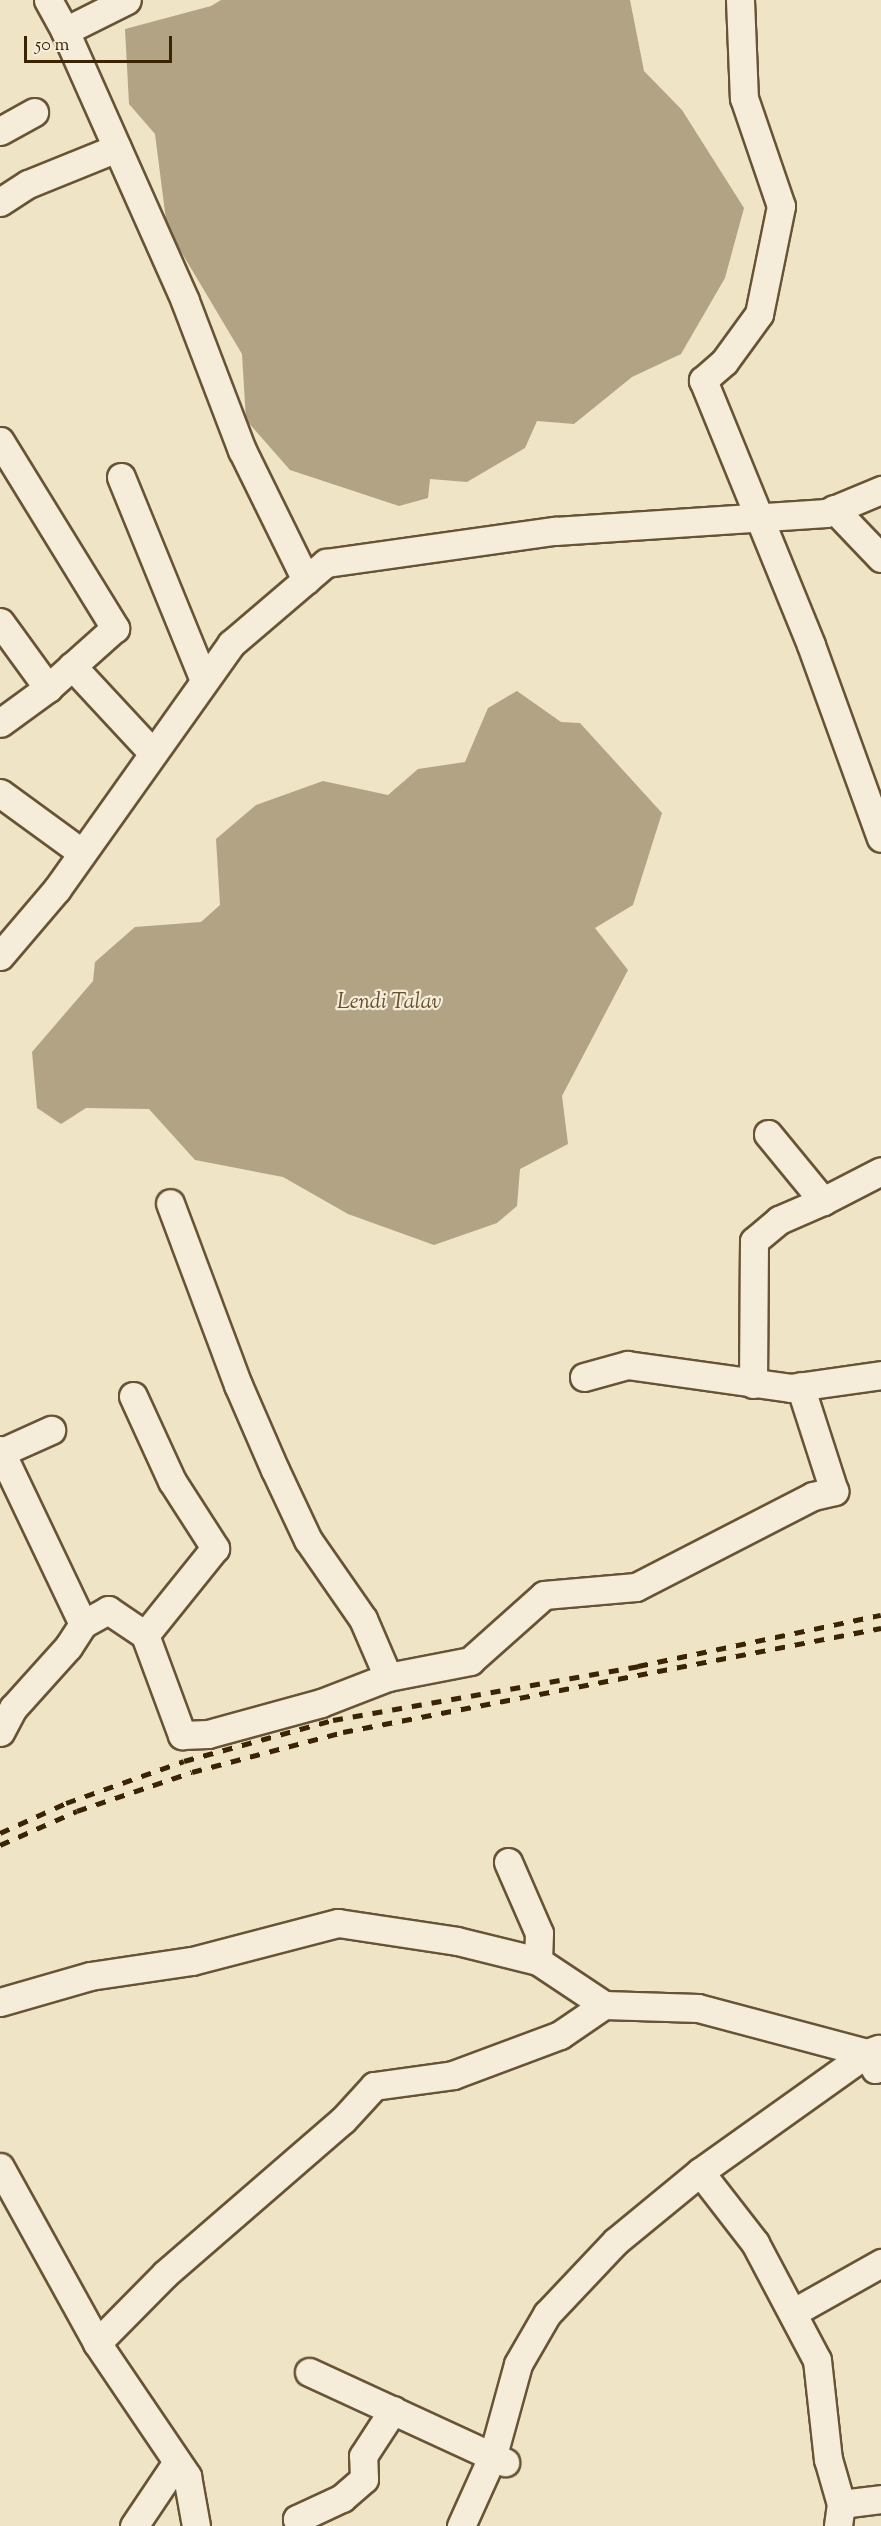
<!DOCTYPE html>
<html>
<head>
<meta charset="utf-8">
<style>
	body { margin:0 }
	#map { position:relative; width:881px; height:2526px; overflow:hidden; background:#efe4c6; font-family:"Sorts Mill Goudy",serif }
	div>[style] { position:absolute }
	.water>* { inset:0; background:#b2a384 }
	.roads { filter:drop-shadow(2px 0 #685434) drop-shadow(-2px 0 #685434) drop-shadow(0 2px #685434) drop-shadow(0 -2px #685434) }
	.minor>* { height:27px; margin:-13.5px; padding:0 13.5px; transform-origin:13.5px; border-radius:13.5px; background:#f5edda }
	.rail>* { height:4.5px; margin-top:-2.25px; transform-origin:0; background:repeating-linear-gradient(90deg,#3b2403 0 10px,transparent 0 20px) }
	span { translate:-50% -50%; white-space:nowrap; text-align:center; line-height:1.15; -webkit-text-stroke:4.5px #f5edda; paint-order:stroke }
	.water-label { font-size:22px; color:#655030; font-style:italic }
	.scale { position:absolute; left:24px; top:36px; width:148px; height:27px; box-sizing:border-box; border:3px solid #3b2403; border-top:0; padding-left:8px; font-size:18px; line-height:21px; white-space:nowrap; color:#3b2403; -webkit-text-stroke:4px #f5edda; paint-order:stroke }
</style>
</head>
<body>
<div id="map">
	<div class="water">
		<div style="clip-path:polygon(221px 0,630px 0,644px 71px,682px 110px,744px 208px,725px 278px,681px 354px,632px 377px,574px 424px,537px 421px,525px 448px,467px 482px,430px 479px,428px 498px,399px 506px,290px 470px,246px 420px,242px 354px,167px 228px,155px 134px,129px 104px,125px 29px,211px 6px)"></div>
		<div style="clip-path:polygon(517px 691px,561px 722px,580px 723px,662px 813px,633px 905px,595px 928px,628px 970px,562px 1096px,568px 1144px,520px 1169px,517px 1206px,497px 1223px,434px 1245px,348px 1214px,283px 1177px,195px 1160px,149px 1109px,86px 1108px,61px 1124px,37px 1108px,32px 1052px,93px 981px,95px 962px,135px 927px,201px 922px,220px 905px,216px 839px,256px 805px,323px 781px,388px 795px,418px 769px,465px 762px,488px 708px)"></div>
	</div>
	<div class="roads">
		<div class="minor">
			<div style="left:48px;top:0;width:35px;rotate:61deg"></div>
			<div style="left:65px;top:31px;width:69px;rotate:-26.6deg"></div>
			<div style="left:740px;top:0;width:98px;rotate:87.7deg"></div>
			<div style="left:744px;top:98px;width:114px;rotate:71.1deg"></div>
			<div style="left:781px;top:206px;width:110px;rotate:101.5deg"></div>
			<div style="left:759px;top:314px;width:59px;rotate:126.1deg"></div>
			<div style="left:724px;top:362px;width:28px;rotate:139deg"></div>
			<div style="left:703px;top:380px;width:286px;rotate:67.8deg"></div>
			<div style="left:811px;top:645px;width:205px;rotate:70.1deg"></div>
			<div style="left:65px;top:31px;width:295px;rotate:66deg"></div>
			<div style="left:185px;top:301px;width:160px;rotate:69.1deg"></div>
			<div style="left:242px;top:450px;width:145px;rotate:63.8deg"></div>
			<div style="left:0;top:131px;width:39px;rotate:-29deg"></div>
			<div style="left:0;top:202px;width:33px;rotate:-33deg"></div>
			<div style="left:28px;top:184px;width:96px;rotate:-22deg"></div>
			<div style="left:0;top:441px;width:220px;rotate:58.4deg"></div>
			<div style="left:115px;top:628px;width:90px;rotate:138.2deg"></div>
			<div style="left:48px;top:688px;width:59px;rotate:143.9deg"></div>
			<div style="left:121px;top:477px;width:219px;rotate:67.8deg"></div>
			<div style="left:834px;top:509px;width:68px;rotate:46.2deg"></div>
			<div style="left:0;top:622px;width:82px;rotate:54deg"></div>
			<div style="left:72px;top:666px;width:117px;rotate:47.1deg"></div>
			<div style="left:0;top:793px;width:100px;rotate:36.1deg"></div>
			<div style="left:0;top:956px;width:88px;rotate:-49.6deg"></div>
			<div style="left:57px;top:889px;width:301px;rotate:-54.6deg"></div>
			<div style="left:231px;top:644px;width:125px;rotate:-40.5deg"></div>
			<div style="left:326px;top:563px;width:231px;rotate:-8deg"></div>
			<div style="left:555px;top:531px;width:272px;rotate:-3.8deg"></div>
			<div style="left:826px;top:513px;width:60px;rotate:-22.7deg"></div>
			<div style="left:768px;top:1134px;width:87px;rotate:50.6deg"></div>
			<div style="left:823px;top:1201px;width:65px;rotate:-27.3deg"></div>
			<div style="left:584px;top:1377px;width:45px;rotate:-15.6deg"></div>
			<div style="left:627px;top:1365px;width:165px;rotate:8deg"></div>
			<div style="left:790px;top:1388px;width:92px;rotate:-8.1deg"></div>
			<div style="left:753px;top:1384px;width:143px;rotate:-89.6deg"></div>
			<div style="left:754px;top:1241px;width:33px;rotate:-40deg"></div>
			<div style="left:779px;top:1220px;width:48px;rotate:-23.4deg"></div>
			<div style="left:133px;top:1396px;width:94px;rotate:65.4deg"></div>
			<div style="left:172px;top:1481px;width:80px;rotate:57.3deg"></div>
			<div style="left:215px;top:1548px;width:112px;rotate:128.8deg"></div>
			<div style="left:0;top:1450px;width:193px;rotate:64.5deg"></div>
			<div style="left:83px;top:1624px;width:27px;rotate:123deg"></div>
			<div style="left:68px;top:1647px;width:82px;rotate:132deg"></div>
			<div style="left:13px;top:1708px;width:27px;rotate:118deg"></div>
			<div style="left:2px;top:1452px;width:54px;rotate:-24.2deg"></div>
			<div style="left:83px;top:1624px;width:29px;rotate:-29deg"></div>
			<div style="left:108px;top:1610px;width:45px;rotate:34deg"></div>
			<div style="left:145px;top:1635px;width:107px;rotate:69.7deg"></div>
			<div style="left:182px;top:1735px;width:26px;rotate:-2deg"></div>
			<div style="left:208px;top:1734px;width:117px;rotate:-15.3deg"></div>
			<div style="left:321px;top:1703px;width:72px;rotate:-21.2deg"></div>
			<div style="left:388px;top:1677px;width:63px;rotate:-113.3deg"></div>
			<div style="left:363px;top:1619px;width:96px;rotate:-124.8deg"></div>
			<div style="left:308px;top:1540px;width:77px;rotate:-115.2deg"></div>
			<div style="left:275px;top:1470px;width:93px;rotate:-113.5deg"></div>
			<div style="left:238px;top:1385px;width:194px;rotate:-110.5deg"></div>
			<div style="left:388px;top:1677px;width:84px;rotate:-11deg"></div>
			<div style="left:470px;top:1661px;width:99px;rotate:-41.7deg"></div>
			<div style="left:544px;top:1595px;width:92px;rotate:-5deg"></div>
			<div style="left:636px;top:1587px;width:199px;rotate:-27.2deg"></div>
			<div style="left:813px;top:1496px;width:22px;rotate:-13deg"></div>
			<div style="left:834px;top:1491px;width:110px;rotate:-107.9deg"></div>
			<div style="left:508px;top:1862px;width:77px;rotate:66.4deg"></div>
			<div style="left:539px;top:1933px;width:28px;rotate:92deg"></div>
			<div style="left:0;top:2002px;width:94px;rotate:-16.1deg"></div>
			<div style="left:90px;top:1976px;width:103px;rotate:-8.4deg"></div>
			<div style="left:192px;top:1961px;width:151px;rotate:-14.6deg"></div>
			<div style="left:338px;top:1923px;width:120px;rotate:8.6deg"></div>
			<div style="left:457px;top:1941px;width:83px;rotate:13.9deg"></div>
			<div style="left:538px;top:1961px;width:79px;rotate:33.7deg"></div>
			<div style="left:604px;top:2005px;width:94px;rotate:1.8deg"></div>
			<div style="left:698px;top:2008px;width:175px;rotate:14.9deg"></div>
			<div style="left:867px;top:2053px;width:18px;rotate:63deg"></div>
			<div style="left:0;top:2167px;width:201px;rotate:61.1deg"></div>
			<div style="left:97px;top:2343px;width:161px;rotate:55.9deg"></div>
			<div style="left:187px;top:2476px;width:51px;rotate:79.8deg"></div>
			<div style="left:700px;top:2172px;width:90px;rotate:52.2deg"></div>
			<div style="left:755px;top:2243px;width:132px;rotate:62.1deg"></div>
			<div style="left:817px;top:2360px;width:100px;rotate:83.7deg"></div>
			<div style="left:828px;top:2459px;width:47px;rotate:73.9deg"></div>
			<div style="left:841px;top:2504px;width:22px;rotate:98deg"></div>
			<div style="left:794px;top:2312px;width:100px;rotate:-29.4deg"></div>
			<div style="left:97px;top:2343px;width:97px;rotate:-45.4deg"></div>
			<div style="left:165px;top:2274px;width:235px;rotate:-40.9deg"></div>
			<div style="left:343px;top:2120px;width:46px;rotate:-47.6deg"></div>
			<div style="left:374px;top:2086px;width:80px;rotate:-7.9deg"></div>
			<div style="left:453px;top:2075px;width:114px;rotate:-20.5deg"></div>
			<div style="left:560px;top:2035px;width:53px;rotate:-34.3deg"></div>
			<div style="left:309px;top:2372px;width:216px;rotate:24.7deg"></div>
			<div style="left:841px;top:2504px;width:40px;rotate:-7.1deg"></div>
			<div style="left:134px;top:2526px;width:77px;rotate:-56.1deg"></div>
			<div style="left:301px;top:2526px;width:8px;rotate:-120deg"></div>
			<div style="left:297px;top:2519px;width:50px;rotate:-25deg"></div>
			<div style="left:342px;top:2498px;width:29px;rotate:-41deg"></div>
			<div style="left:364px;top:2479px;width:23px;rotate:-92deg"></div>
			<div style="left:363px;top:2456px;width:55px;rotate:-56.9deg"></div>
			<div style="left:461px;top:2526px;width:78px;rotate:-65.7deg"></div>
			<div style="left:493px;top:2455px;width:94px;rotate:-74.6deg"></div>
			<div style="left:518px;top:2364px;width:58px;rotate:-59.9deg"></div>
			<div style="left:547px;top:2314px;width:100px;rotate:-46.6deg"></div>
			<div style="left:616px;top:2241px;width:109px;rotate:-39.4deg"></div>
			<div style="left:700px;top:2172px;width:205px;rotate:-35.5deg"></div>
			<div style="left:867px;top:2053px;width:12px;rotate:-20deg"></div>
		</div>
	</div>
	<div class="rail">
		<div style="left:0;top:1833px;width:72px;rotate:-24.4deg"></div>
		<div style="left:66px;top:1803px;width:125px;rotate:-19.6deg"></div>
		<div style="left:184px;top:1761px;width:155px;rotate:-15.4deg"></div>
		<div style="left:333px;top:1720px;width:310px;rotate:-10deg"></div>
		<div style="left:638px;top:1666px;width:248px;rotate:-11.9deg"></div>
		<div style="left:0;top:1845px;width:84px;rotate:-23.8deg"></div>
		<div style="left:77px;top:1811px;width:121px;rotate:-18.7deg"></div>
		<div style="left:192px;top:1772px;width:156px;rotate:-14.8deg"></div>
		<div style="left:343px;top:1732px;width:548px;rotate:-10.94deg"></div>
	</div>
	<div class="water-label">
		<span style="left:389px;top:1004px">Lendi Talav</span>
	</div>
	<div class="scale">50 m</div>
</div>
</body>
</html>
